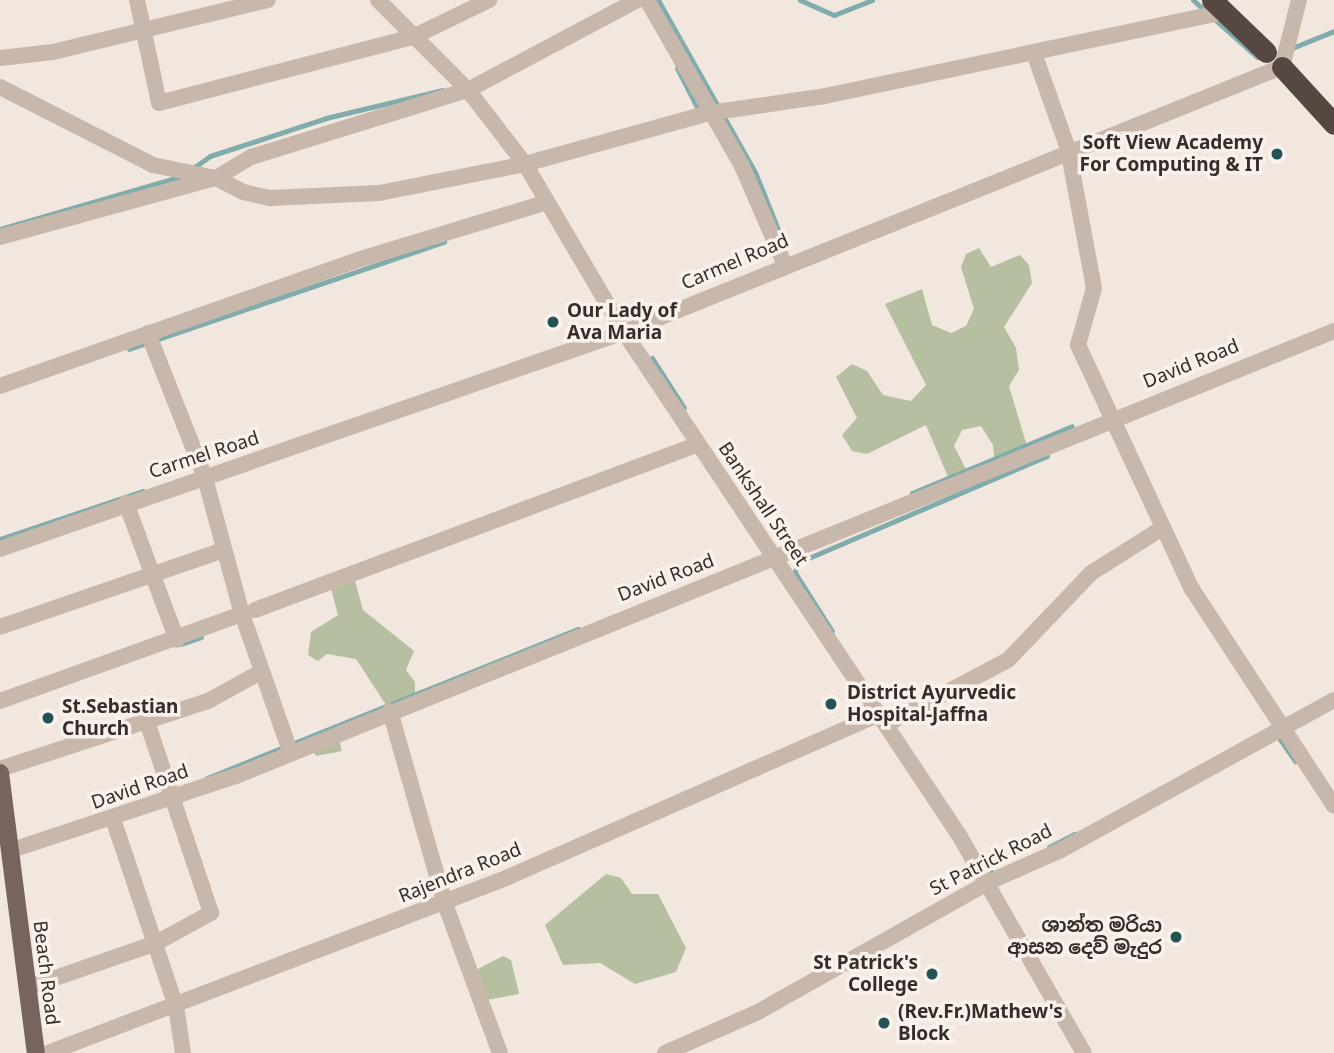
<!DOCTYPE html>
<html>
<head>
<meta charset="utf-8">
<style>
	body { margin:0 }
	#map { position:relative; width:1334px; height:1053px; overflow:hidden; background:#f1e7de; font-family:"Noto Sans","Noto Sans Sinhala",sans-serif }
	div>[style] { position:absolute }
	.green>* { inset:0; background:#b6bf9f }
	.stream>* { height:5px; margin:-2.5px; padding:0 2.5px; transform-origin:2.5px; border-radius:2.5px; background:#80acab }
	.minor>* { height:16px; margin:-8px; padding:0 8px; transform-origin:8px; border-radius:8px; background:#c8b7ab }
	.major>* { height:18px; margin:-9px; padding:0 9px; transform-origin:9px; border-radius:9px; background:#77645c }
	.highway>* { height:21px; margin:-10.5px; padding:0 10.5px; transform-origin:10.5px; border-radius:10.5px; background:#574742 }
	.dots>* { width:19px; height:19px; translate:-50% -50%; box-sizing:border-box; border:4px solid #f9f1eb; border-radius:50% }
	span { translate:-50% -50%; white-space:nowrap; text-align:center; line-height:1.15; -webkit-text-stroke:7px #f9f1eb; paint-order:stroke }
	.poi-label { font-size:19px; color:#362d2a; font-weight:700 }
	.right { translate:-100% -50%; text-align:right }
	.left { translate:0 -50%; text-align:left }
	.street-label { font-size:19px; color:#362d2a }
</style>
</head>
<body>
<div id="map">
	<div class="green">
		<div style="clip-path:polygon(979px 248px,991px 267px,1020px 255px,1029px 265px,1032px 283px,1004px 327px,1016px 348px,1019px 370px,1009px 386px,1029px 453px,995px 466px,993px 445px,981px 426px,962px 430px,954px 446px,970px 477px,951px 484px,926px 425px,867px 454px,852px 451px,842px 435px,857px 418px,836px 377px,852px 364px,867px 371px,883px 395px,911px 401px,926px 385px,885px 304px,922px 289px,932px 325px,951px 333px,966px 326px,974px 309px,961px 267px,966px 254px)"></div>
		<div style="clip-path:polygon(354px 577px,363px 610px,414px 651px,406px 670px,415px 682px,415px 701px,390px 711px,356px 659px,327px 654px,318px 661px,308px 655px,311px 632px,338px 615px,330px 585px)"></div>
		<div style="clip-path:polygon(338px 737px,342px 751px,316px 756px,313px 751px)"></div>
		<div style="clip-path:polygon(606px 874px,621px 878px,632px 894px,658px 894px,686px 948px,676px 972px,635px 984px,600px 963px,563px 965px,545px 925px)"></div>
		<div style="clip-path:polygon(503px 956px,511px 960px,519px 994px,481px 1001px,470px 973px)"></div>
	</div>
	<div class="stream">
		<div style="left:658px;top:0;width:197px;rotate:60.6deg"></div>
		<div style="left:755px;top:172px;width:65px;rotate:68.2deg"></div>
		<div style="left:800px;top:0;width:37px;rotate:24deg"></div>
		<div style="left:834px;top:15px;width:41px;rotate:-21.5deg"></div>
		<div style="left:1193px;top:0;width:86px;rotate:41.7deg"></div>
		<div style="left:1292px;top:48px;width:45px;rotate:-22deg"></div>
		<div style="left:677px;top:68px;width:51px;rotate:62.9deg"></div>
		<div style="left:193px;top:168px;width:21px;rotate:-35deg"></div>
		<div style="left:210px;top:156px;width:122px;rotate:-18.1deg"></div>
		<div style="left:326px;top:118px;width:120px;rotate:-13.5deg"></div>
		<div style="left:0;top:229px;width:190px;rotate:-16.2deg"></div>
		<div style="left:129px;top:349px;width:333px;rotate:-18.8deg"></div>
		<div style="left:652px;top:358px;width:59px;rotate:57.4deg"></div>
		<div style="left:912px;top:493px;width:173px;rotate:-22.7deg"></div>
		<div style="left:0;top:539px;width:151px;rotate:-18.6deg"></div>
		<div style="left:832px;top:631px;width:69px;rotate:-122.5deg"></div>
		<div style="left:795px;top:573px;width:10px;rotate:-79deg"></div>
		<div style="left:797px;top:563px;width:272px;rotate:-23.2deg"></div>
		<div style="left:181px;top:644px;width:21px;rotate:-19deg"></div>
		<div style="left:1277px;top:735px;width:32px;rotate:55deg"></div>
		<div style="left:207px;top:778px;width:400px;rotate:-21.9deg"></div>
		<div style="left:1049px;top:847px;width:29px;rotate:-27deg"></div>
		<div style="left:980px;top:856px;width:24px;rotate:55deg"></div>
	</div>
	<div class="minor">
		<div style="left:137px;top:0;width:105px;rotate:77.9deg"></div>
		<div style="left:159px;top:103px;width:262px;rotate:-14.6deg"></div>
		<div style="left:413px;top:37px;width:85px;rotate:-26deg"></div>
		<div style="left:378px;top:0;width:127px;rotate:45deg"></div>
		<div style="left:468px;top:90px;width:93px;rotate:52.4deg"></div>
		<div style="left:525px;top:164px;width:195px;rotate:59.5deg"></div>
		<div style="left:624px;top:332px;width:604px;rotate:56.34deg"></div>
		<div style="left:959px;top:835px;width:251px;rotate:60.2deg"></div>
		<div style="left:647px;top:0;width:191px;rotate:60.2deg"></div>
		<div style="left:742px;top:166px;width:106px;rotate:66.6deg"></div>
		<div style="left:1034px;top:53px;width:102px;rotate:70.5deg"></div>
		<div style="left:1068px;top:149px;width:141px;rotate:79.4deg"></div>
		<div style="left:1094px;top:288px;width:59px;rotate:105.7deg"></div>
		<div style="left:1078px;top:345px;width:269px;rotate:65deg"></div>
		<div style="left:1192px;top:589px;width:259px;rotate:56.8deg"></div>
		<div style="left:0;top:58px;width:53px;rotate:-6.5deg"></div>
		<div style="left:53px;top:52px;width:221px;rotate:-13.6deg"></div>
		<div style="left:0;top:87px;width:172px;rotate:27deg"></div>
		<div style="left:153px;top:165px;width:64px;rotate:11.7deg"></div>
		<div style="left:216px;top:178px;width:30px;rotate:27deg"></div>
		<div style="left:243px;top:192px;width:28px;rotate:13deg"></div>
		<div style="left:270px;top:198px;width:109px;rotate:-2.6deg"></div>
		<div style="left:379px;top:193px;width:149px;rotate:-11.2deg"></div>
		<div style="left:525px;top:164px;width:191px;rotate:-15.5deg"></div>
		<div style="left:709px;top:113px;width:117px;rotate:-8.3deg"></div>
		<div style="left:825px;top:96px;width:408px;rotate:-11.9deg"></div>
		<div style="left:0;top:237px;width:224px;rotate:-15.3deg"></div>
		<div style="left:216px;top:178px;width:41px;rotate:-31deg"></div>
		<div style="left:251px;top:157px;width:227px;rotate:-17.2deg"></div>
		<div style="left:468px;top:90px;width:191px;rotate:-28deg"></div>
		<div style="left:148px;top:333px;width:156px;rotate:68.5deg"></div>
		<div style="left:205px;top:478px;width:141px;rotate:74.8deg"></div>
		<div style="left:242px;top:614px;width:145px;rotate:70.7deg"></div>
		<div style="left:0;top:386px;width:383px;rotate:-19.4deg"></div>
		<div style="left:361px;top:259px;width:191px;rotate:-17deg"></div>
		<div style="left:126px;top:503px;width:146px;rotate:69.6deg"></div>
		<div style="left:0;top:549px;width:661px;rotate:-19.18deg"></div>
		<div style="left:624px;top:332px;width:709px;rotate:-21.94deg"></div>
		<div style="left:1282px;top:67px;width:69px;rotate:-75.8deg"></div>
		<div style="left:255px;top:610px;width:473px;rotate:-20.5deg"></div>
		<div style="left:0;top:627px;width:237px;rotate:-19deg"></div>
		<div style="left:0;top:701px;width:257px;rotate:-19.8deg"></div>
		<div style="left:390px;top:711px;width:198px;rotate:74.1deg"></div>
		<div style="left:444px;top:901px;width:162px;rotate:69.8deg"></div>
		<div style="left:887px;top:724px;width:137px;rotate:-27.9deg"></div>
		<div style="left:1008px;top:660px;width:120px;rotate:-46.3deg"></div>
		<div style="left:1091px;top:573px;width:83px;rotate:-32.2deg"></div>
		<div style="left:0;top:769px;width:219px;rotate:-18.1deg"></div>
		<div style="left:208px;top:701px;width:60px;rotate:-28.7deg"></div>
		<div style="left:113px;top:819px;width:197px;rotate:71.4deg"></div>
		<div style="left:176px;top:1006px;width:48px;rotate:81.5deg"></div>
		<div style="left:9px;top:851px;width:239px;rotate:-18.3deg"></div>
		<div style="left:236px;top:776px;width:1185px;rotate:-22.06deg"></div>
		<div style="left:35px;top:985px;width:128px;rotate:-19.1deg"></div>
		<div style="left:156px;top:943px;width:63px;rotate:-28.6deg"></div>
		<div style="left:211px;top:913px;width:205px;rotate:-108.5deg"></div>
		<div style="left:48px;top:1053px;width:490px;rotate:-20.9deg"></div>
		<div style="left:506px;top:878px;width:408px;rotate:-23.7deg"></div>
		<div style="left:665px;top:1053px;width:102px;rotate:-23.8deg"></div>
		<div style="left:758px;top:1012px;width:265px;rotate:-29.4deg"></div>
		<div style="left:989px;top:882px;width:79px;rotate:-24deg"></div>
		<div style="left:1061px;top:850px;width:311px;rotate:-28.8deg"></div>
	</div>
	<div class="major">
		<div style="left:0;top:773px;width:282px;rotate:82.7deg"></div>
	</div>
	<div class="highway">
		<div style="left:1212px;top:0;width:75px;rotate:43.9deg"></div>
		<div style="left:1282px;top:67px;width:77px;rotate:47.6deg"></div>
	</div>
	<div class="dots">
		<div style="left:1277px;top:154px;background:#225455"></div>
		<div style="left:553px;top:322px;background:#225455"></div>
		<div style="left:831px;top:704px;background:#225455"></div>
		<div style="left:48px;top:718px;background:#225455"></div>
		<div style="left:1176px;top:937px;background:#225455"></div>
		<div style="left:932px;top:974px;background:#225455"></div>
		<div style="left:884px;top:1023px;background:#225455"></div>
	</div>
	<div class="poi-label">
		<span class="right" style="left:1263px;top:154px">Soft View Academy<br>For Computing &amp; IT</span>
		<span class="left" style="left:567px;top:322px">Our Lady of<br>Ava Maria</span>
		<span class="left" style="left:847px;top:704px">District Ayurvedic<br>Hospital-Jaffna</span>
		<span class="left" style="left:62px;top:718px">St.Sebastian<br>Church</span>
		<span class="right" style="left:1162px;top:937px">ශාන්ත මරියා<br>ආසන දෙව් මැදුර</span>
		<span class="right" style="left:918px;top:974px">St Patrick's<br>College</span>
		<span class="left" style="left:898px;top:1023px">(Rev.Fr.)Mathew's<br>Block</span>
	</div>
	<div class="street-label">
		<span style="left:735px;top:262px;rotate:-23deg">Carmel Road</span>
		<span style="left:1191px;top:364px;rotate:-22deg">David Road</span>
		<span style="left:204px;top:455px;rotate:-18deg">Carmel Road</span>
		<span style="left:763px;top:504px;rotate:56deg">Bankshall Street</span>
		<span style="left:666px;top:578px;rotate:-21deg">David Road</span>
		<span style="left:140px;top:787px;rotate:-19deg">David Road</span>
		<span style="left:991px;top:860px;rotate:-27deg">St Patrick Road</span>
		<span style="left:460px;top:873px;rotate:-22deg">Rajendra Road</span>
		<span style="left:46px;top:973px;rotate:83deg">Beach Road</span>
	</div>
</div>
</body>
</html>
